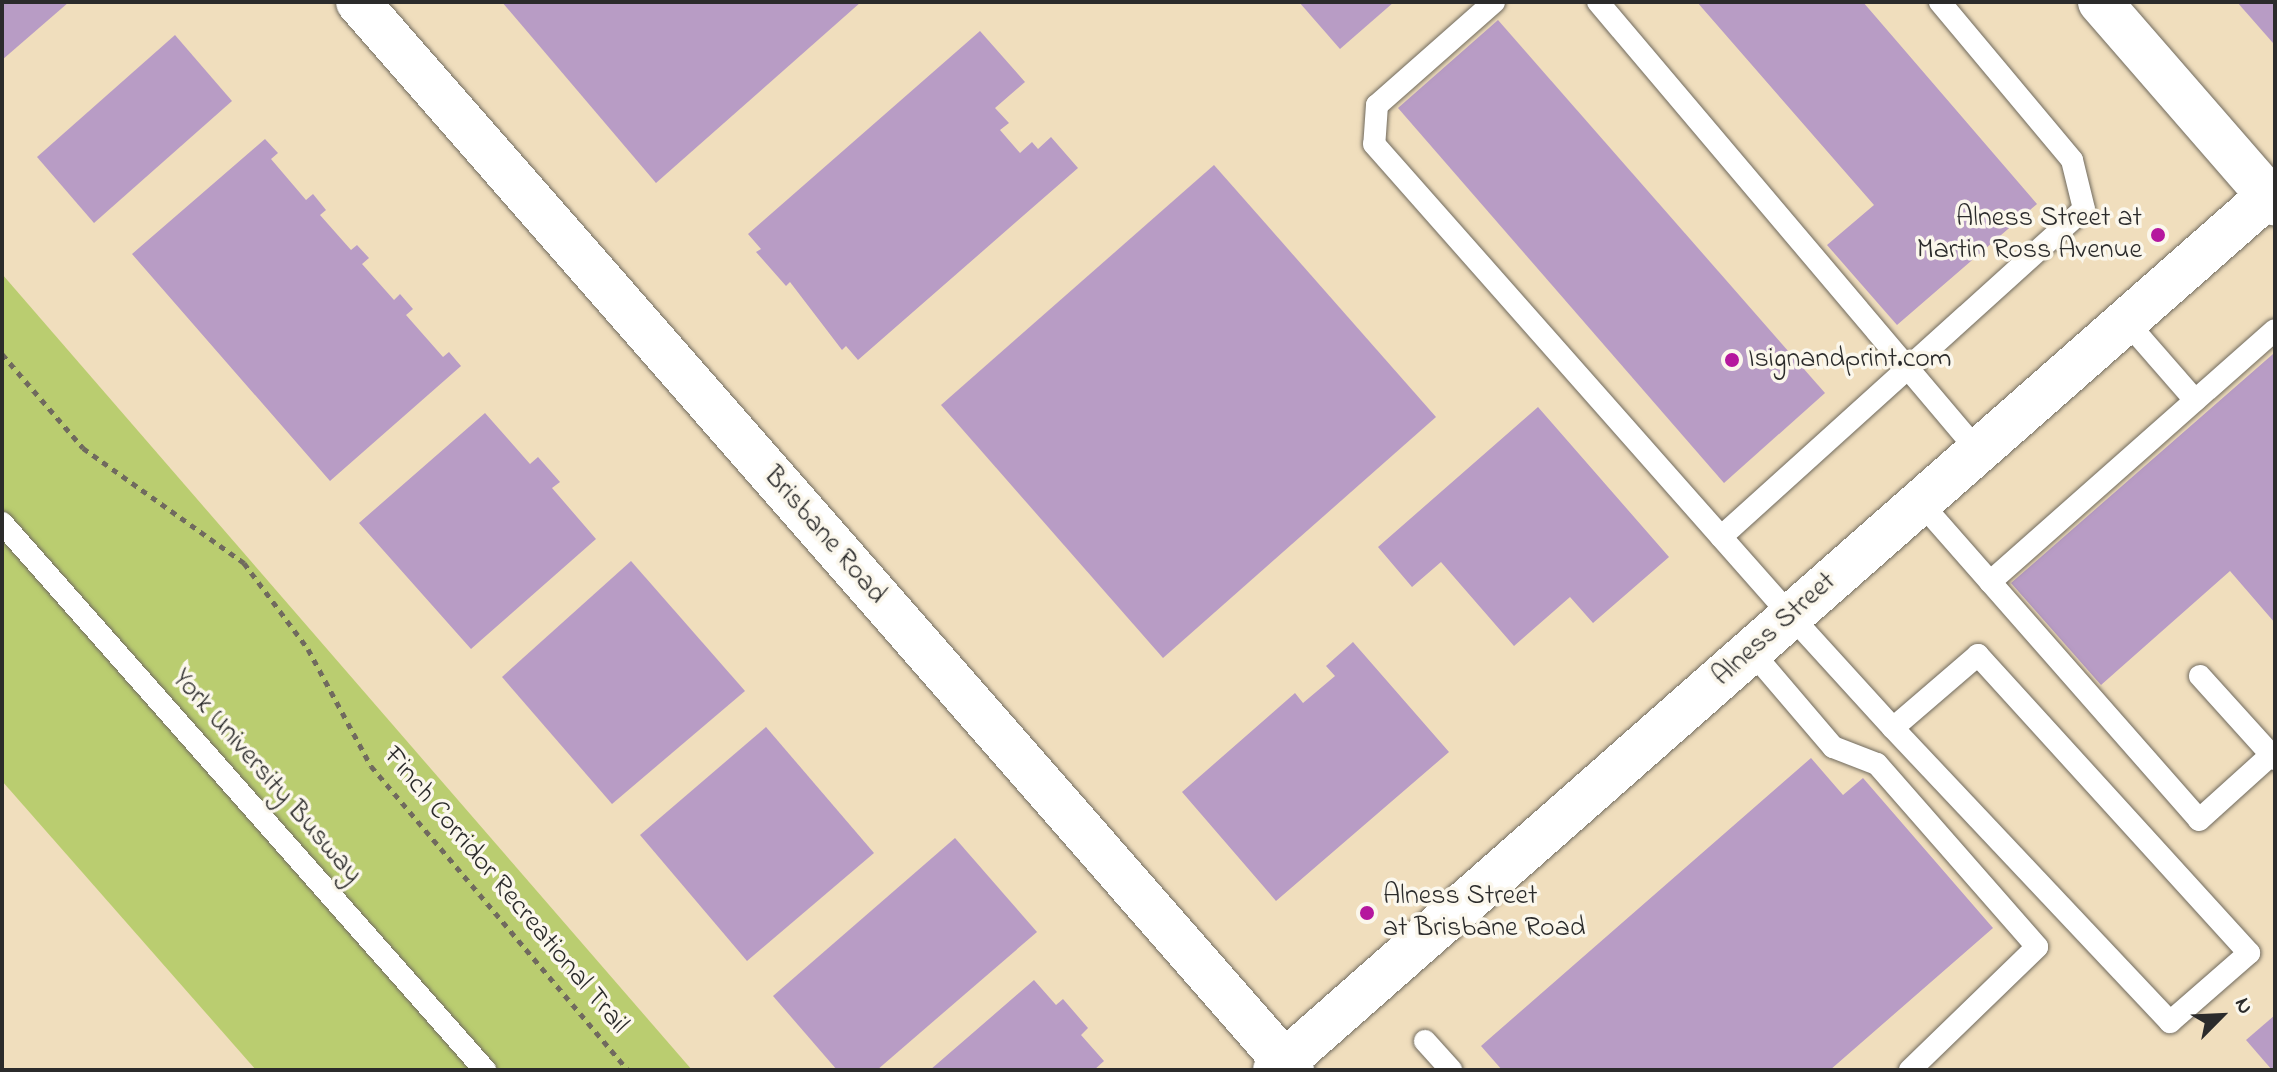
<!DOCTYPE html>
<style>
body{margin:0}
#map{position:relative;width:2277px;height:1072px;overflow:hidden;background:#f0debd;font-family:"Indie Flower",sans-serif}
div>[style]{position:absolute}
.green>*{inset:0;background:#bacd70}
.building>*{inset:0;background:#b89cc5}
.path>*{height:5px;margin-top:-2.5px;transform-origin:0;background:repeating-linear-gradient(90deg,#706a5e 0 6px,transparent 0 12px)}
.roads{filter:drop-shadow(0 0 2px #706a5e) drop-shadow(0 0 2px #706a5e)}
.lane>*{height:22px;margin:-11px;padding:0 11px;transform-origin:11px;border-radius:11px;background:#fff}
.street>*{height:44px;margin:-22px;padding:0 22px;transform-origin:22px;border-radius:22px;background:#fff}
.dots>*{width:22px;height:22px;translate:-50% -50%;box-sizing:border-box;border:4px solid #fbf7ec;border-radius:50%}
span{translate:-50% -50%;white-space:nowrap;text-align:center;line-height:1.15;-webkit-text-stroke:7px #fbf7ec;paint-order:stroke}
.poi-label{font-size:28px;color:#2b2b2b}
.right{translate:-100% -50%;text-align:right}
.left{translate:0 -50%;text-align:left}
.street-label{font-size:28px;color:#2b2b2b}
.frame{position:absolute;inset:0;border:4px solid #2b2b2b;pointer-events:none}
.north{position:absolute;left:2181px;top:976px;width:80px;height:80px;-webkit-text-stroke:6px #fbf7ec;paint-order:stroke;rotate:66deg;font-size:22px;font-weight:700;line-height:32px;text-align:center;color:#2b2b2b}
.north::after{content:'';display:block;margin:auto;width:28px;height:36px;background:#2b2b2b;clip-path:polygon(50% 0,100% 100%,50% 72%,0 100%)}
</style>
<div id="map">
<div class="green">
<i style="clip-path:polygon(2px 274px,692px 1070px,256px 1070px,2px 781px)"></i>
</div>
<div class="building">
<i style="clip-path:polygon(2px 2px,69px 2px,2px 60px)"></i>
<i style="clip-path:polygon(502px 2px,861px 2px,656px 183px)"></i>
<i style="clip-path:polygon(1299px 2px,1394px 2px,1340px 49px)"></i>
<i style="clip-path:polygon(1697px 2px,1863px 2px,2037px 204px,1897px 325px,1827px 245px,1874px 205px)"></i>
<i style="clip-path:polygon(2237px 2px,2275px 2px,2275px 42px,2273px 43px)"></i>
<i style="clip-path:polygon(1498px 20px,1825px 393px,1724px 483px,1398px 108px)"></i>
<i style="clip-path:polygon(980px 31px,1025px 82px,995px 108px,1009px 123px,1000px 130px,1020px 153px,1032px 142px,1038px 149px,1051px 137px,1078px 168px,858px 360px,846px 346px,842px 350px,790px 282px,786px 286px,756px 252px,761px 249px,748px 234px)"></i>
<i style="clip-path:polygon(175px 35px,232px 101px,94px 223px,37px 157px)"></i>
<i style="clip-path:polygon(265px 139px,278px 153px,271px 159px,306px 200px,313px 194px,326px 210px,320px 215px,351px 250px,357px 245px,369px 258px,362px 264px,394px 300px,400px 294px,413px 309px,406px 315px,443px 357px,449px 352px,461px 366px,330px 481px,132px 254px)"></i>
<i style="clip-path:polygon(1214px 165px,1436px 417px,1163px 658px,941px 405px)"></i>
<i style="clip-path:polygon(2273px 354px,2275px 623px,2230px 571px,2101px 685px,2011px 583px)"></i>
<i style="clip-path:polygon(1538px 407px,1669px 557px,1593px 623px,1570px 597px,1514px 646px,1441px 562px,1412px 587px,1378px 547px)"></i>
<i style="clip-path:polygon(485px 413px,530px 464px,538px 457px,560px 482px,552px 488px,596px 539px,471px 649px,359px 523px)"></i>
<i style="clip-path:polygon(631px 561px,745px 691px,612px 804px,502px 677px)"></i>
<i style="clip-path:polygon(1353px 642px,1449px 752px,1276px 901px,1182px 792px,1295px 693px,1303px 703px,1335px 676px,1326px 666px)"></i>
<i style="clip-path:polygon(766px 727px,874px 853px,747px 961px,640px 835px)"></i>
<i style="clip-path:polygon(1811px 758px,1843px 795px,1863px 778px,1993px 928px,1830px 1070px,1502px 1070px,1481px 1046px)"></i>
<i style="clip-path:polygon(955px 838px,1037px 932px,877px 1070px,837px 1070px,773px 996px)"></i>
<i style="clip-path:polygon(1034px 980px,1056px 1005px,1063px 999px,1088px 1028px,1081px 1035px,1104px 1061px,1094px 1070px,930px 1070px)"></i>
<i style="clip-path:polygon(2275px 1015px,2275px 1070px,2272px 1070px,2246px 1040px)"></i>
</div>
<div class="path">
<i style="left:2px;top:354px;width:124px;rotate:49.2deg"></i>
<i style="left:83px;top:448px;width:198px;rotate:35.5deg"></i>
<i style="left:244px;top:563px;width:107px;rotate:53.3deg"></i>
<i style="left:308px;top:649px;width:133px;rotate:61.7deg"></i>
<i style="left:371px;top:766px;width:398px;rotate:49.8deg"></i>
</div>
<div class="roads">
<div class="lane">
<i style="left:1494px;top:2px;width:156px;rotate:138.6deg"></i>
<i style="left:1377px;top:105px;width:39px;rotate:94deg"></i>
<i style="left:1374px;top:144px;width:630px;rotate:48.54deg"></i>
<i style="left:1791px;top:616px;width:151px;rotate:47.7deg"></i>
<i style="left:1893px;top:728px;width:404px;rotate:46.7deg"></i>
<i style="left:2170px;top:1022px;width:105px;rotate:-41.1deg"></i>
<i style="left:2249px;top:953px;width:403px;rotate:-132.3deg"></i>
<i style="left:1978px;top:655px;width:112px;rotate:139.3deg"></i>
<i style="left:1598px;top:2px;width:588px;rotate:49.76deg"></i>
<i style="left:2126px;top:321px;width:105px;rotate:48.9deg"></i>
<i style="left:1920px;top:502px;width:423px;rotate:48.7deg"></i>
<i style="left:2199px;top:820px;width:97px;rotate:-42.1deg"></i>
<i style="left:2px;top:523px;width:730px;rotate:48.56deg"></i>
<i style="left:1721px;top:537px;width:489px;rotate:-42.1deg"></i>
<i style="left:2084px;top:209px;width:50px;rotate:-103.8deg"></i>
<i style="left:2072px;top:160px;width:206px;rotate:-129.9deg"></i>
<i style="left:1990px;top:582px;width:380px;rotate:-41.5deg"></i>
<i style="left:1752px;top:652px;width:125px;rotate:49.5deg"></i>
<i style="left:1833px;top:747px;width:47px;rotate:21.1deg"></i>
<i style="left:1877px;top:764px;width:243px;rotate:48.8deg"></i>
<i style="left:2037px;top:947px;width:177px;rotate:135.9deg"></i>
<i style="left:2200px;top:676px;width:112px;rotate:47.9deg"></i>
<i style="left:1425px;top:1041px;width:39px;rotate:48deg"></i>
</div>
<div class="street">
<i style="left:358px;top:2px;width:1419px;rotate:48.83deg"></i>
<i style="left:2100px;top:2px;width:267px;rotate:49deg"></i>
<i style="left:1275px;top:1070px;width:1332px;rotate:-41.35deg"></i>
</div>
</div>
<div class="dots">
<i style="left:2158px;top:235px;background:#b5179e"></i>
<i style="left:1732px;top:360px;background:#b5179e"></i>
<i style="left:1367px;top:913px;background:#b5179e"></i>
</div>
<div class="poi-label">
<span class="right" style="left:2142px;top:235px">Alness Street at<br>Martin Ross Avenue</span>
<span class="left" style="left:1748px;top:360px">Isignandprint.com</span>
<span class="left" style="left:1383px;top:913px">Alness Street<br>at Brisbane Road</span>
</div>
<div class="street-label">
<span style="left:824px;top:536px;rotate:49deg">Brisbane Road</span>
<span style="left:1775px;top:630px;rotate:-42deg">Alness Street</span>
<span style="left:266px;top:777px;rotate:49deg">York University Busway</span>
<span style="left:505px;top:891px;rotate:50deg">Finch Corridor Recreational Trail</span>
</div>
<div class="frame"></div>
<div class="north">N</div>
</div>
